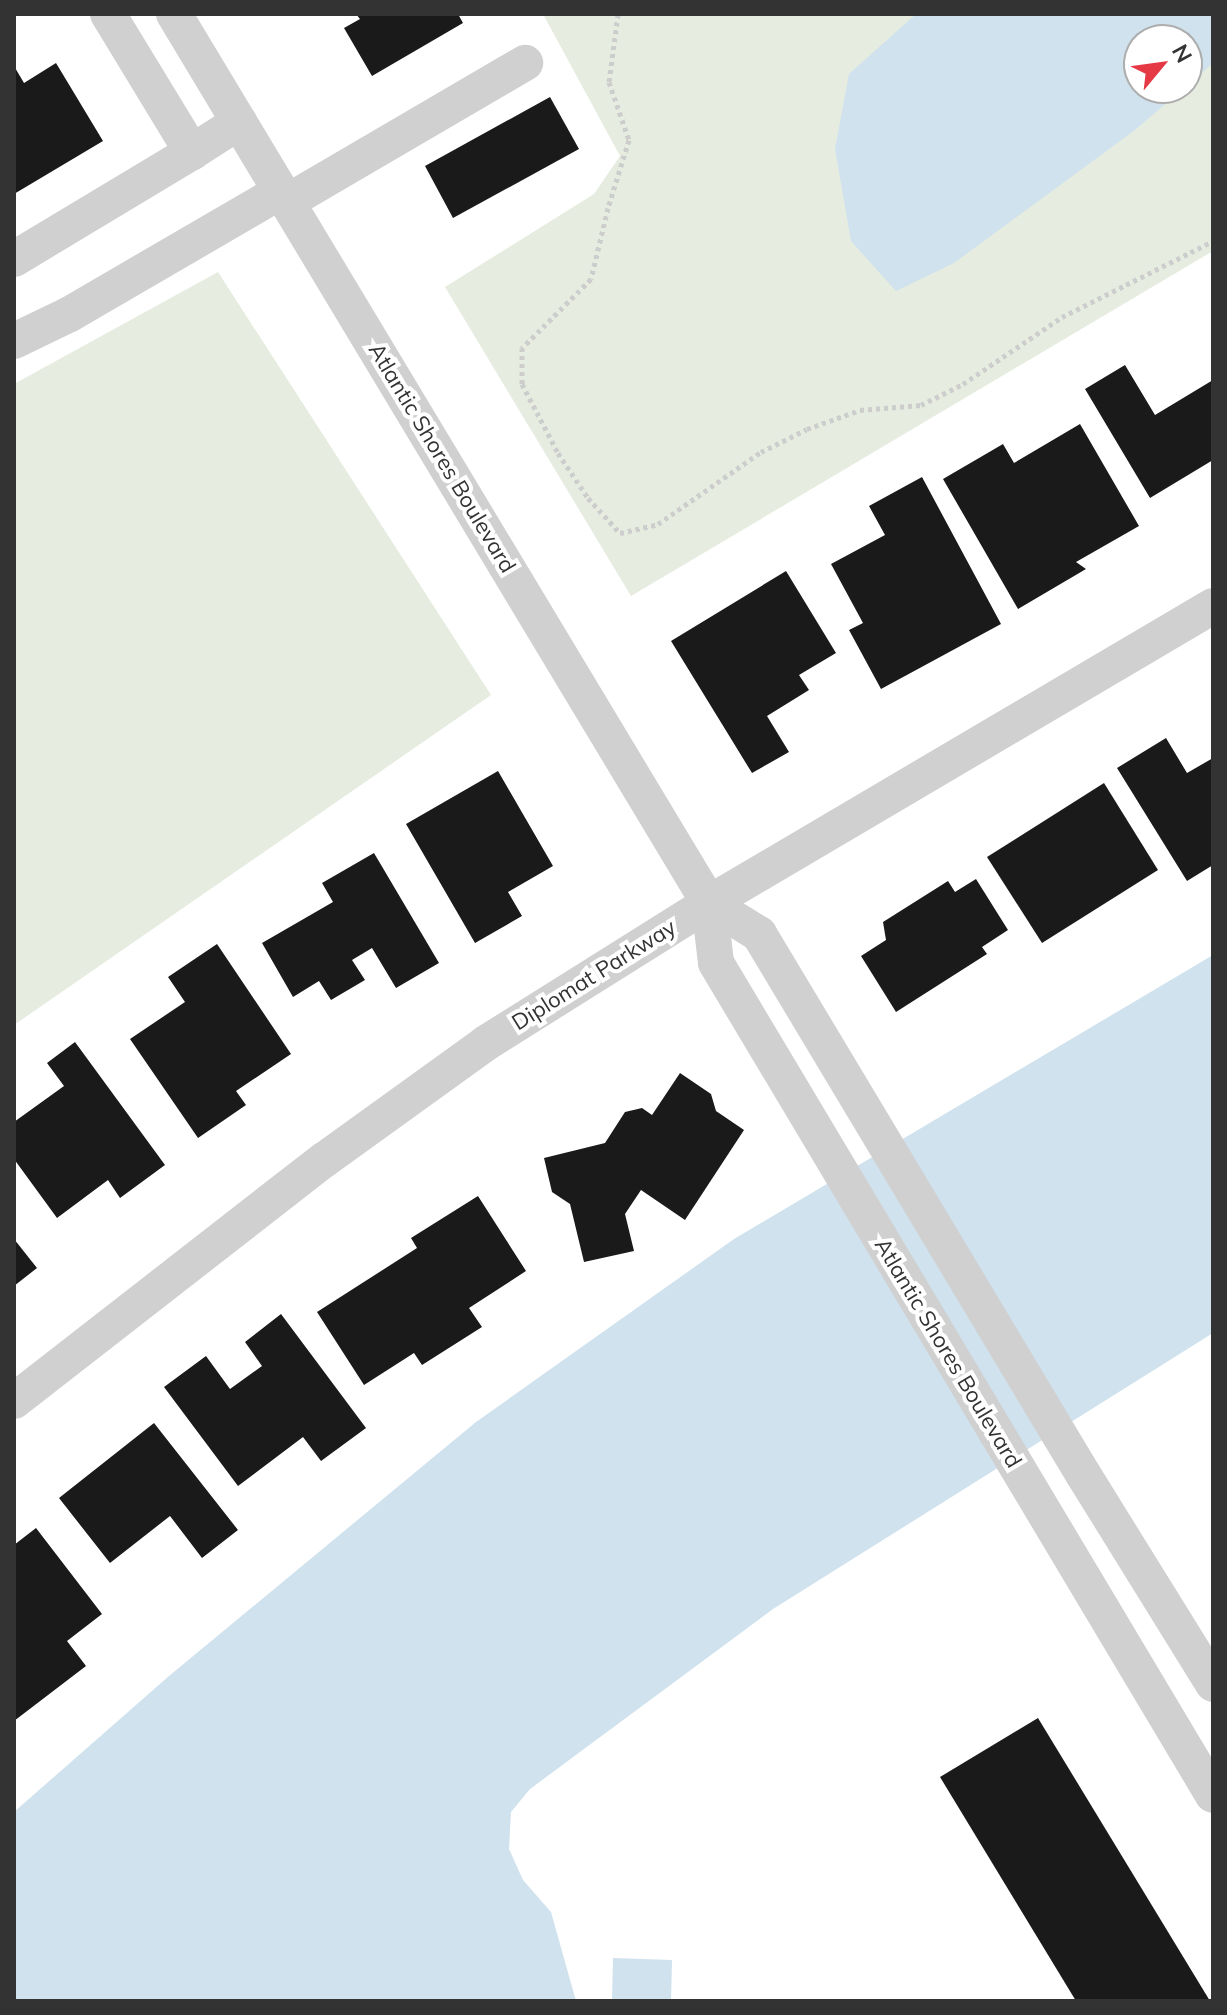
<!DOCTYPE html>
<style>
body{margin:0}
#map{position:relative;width:1227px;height:2015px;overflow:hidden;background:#fff;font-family:Mulish,sans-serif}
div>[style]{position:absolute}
.green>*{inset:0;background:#e6ecdf}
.water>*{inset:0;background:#cfe2ee}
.building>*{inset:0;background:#1a1a1a}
.path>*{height:5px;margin-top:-2.5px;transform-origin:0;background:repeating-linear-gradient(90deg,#cdcdcd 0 4px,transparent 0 8px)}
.minor>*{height:36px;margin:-18px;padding:0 18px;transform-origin:18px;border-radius:18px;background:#d0d0d0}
span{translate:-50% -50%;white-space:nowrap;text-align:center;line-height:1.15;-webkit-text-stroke:8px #fff;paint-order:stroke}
.street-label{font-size:22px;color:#333}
.frame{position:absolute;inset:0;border:16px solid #333;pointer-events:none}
.north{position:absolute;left:1123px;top:24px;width:80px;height:80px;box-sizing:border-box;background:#fff;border:2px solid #adadad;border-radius:50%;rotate:61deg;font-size:22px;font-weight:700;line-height:32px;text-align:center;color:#333}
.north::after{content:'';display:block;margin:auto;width:28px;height:36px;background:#e63946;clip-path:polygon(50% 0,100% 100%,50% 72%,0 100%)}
</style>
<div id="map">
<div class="green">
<i style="clip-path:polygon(evenodd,543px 14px,1213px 14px,1213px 251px,631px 596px,445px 287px,594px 194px,620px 156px,543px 14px,1139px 40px,1187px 40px,1187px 88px,1139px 88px,1139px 40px)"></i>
<i style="clip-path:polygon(218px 272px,491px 695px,14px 1025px,14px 384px)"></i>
</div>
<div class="water">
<i style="clip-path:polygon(916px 14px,1213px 14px,1213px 63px,1187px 86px,1187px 40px,1139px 40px,1139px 88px,1184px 88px,1135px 130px,954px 263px,896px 291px,851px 241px,835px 149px,849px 74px)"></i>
<i style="clip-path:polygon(1213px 955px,1213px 1333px,773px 1609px,530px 1789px,511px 1812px,509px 1849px,523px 1880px,551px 1912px,576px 2001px,14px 2001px,14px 1812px,169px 1676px,476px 1422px,734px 1239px)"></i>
<i style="clip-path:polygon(613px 1958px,672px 1960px,671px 2001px,612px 2001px)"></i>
</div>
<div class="building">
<i style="clip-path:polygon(356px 14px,458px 14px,463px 23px,372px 76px,344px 28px,360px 19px)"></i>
<i style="clip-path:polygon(56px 63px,103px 141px,14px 194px,14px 66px,24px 83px)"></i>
<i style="clip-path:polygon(550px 97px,579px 149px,453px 218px,425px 166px)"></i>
<i style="clip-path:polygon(1125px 365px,1155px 415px,1213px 380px,1213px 460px,1150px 498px,1085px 389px)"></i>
<i style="clip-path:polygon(1080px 424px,1139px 526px,1076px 562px,1086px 569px,1018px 609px,943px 479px,1003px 444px,1014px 463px)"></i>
<i style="clip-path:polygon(922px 477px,1001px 624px,881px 689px,849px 630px,863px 623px,831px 564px,885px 535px,869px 506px)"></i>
<i style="clip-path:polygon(786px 571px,836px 653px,799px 675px,809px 690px,767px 716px,789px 752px,752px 773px,671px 641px)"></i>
<i style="clip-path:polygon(1166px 738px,1187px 773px,1213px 758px,1213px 865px,1187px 881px,1117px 768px)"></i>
<i style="clip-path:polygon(498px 771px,553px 866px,508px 892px,522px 916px,475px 943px,406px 824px)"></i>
<i style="clip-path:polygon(1104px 783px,1158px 870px,1042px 943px,987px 857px)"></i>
<i style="clip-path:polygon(374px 853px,439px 963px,396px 988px,372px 948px,352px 960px,365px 980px,331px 1000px,319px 981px,293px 997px,262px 943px,333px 902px,322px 883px)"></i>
<i style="clip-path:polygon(976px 879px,1008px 930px,982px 947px,987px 954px,896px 1012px,861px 956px,886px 940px,883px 922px,948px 881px,955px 892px)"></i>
<i style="clip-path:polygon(217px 944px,291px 1054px,236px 1091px,246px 1105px,198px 1138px,130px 1039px,185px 1002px,168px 977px)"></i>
<i style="clip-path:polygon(75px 1042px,165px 1165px,120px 1198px,108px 1180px,57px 1218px,14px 1159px,14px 1122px,64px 1086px,47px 1063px)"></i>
<i style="clip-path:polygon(680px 1073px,711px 1094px,716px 1111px,744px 1130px,685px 1220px,641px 1190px,625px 1214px,634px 1251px,584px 1262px,570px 1204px,552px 1192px,544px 1158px,605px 1143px,625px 1112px,642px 1108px,652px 1115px)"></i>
<i style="clip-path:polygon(478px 1196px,526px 1271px,469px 1308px,482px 1327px,422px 1365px,414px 1353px,364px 1385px,317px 1312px,417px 1248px,411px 1238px)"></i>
<i style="clip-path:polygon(14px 1239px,37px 1268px,14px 1286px)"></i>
<i style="clip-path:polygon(281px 1314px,366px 1428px,321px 1461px,303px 1437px,238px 1486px,164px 1387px,206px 1356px,230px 1389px,262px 1366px,245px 1342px)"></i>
<i style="clip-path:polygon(154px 1423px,238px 1530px,202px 1558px,170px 1516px,110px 1563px,59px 1498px)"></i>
<i style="clip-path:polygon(36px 1528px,102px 1614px,67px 1641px,86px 1666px,14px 1721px,14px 1545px)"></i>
<i style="clip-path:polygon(1038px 1718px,1210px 2001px,1076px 2001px,940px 1777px)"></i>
</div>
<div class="path">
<i style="left:618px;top:14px;width:69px;rotate:97.5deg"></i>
<i style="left:609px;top:82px;width:61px;rotate:71deg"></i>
<i style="left:629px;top:140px;width:71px;rotate:107.2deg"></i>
<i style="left:608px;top:208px;width:73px;rotate:103.5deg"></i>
<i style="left:591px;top:279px;width:98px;rotate:135deg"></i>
<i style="left:522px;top:348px;width:36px;rotate:90deg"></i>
<i style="left:522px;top:384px;width:78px;rotate:62.4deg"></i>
<i style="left:558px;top:453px;width:54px;rotate:56.3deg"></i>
<i style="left:588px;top:498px;width:47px;rotate:47.6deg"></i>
<i style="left:620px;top:533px;width:39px;rotate:-13deg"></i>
<i style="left:658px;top:524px;width:126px;rotate:-35deg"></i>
<i style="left:761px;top:452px;width:51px;rotate:-26.6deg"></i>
<i style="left:807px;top:429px;width:56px;rotate:-19.7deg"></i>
<i style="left:860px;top:410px;width:61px;rotate:-4.7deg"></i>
<i style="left:921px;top:405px;width:47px;rotate:-26.6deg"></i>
<i style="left:963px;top:384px;width:120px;rotate:-34.1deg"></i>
<i style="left:1062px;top:317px;width:169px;rotate:-26.7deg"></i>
</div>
<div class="minor">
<i style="left:108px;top:14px;width:162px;rotate:58.7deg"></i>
<i style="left:192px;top:152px;width:56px;rotate:-32.6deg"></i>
<i style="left:174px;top:14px;width:1038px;rotate:58.96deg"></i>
<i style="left:709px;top:903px;width:60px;rotate:83.3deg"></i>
<i style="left:716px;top:963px;width:969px;rotate:59.15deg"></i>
<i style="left:287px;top:202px;width:276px;rotate:-30.3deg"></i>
<i style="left:14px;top:259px;width:208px;rotate:-31deg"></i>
<i style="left:14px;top:341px;width:62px;rotate:-25.7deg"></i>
<i style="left:70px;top:314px;width:244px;rotate:-30.2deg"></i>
<i style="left:709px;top:903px;width:59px;rotate:31.8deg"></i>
<i style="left:759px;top:934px;width:630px;rotate:59.04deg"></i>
<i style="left:1083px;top:1474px;width:247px;rotate:58.2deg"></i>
<i style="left:14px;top:1401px;width:393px;rotate:-37.9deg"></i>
<i style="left:324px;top:1160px;width:200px;rotate:-35.8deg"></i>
<i style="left:486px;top:1043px;width:263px;rotate:-32.1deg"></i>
<i style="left:709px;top:903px;width:585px;rotate:-30.51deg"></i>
</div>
<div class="street-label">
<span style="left:442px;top:458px;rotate:59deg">Atlantic Shores Boulevard</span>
<span style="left:594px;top:975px;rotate:-32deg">Diplomat Parkway</span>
<span style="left:948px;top:1353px;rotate:59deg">Atlantic Shores Boulevard</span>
</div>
<div class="frame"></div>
<div class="north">N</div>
</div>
